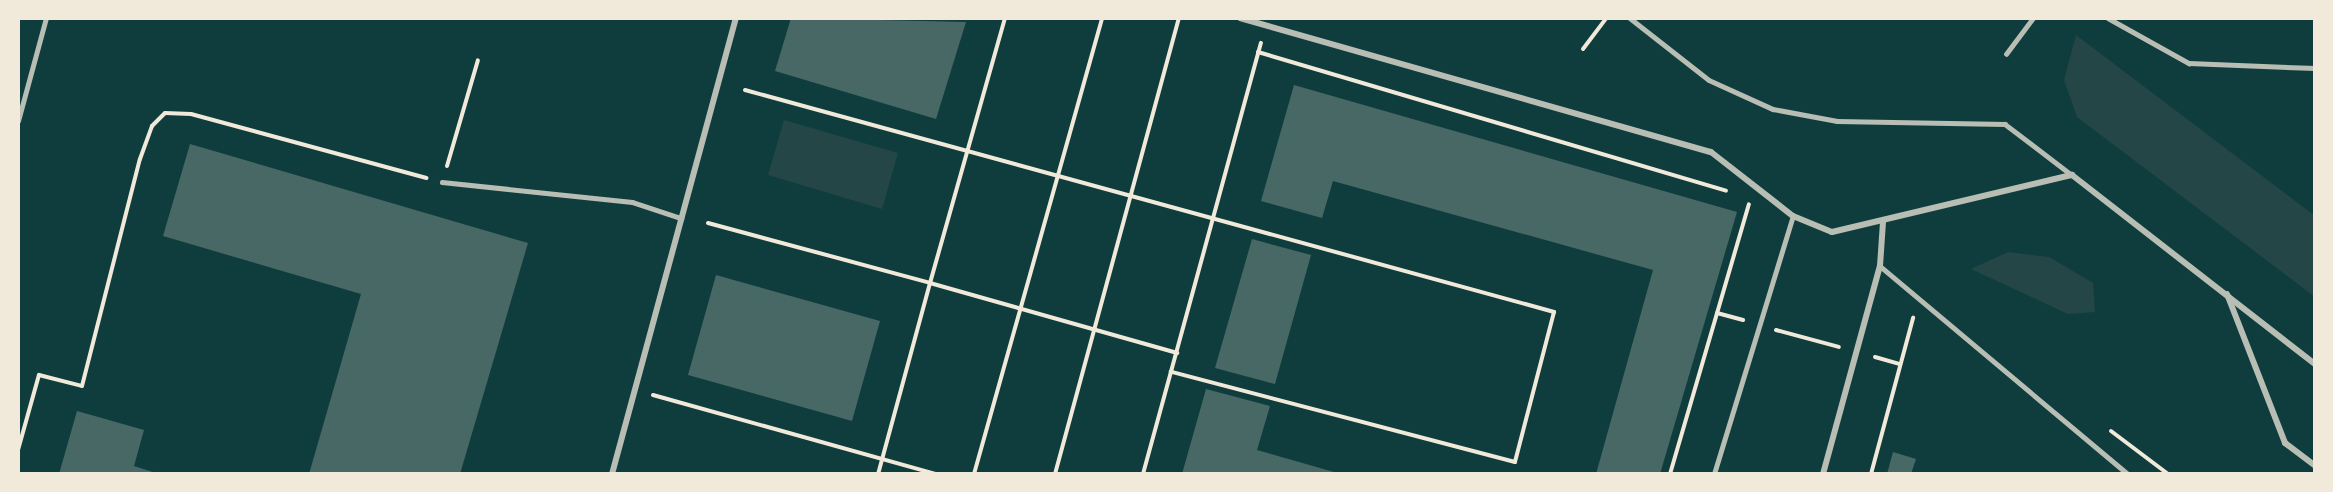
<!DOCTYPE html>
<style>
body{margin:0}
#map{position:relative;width:2333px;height:492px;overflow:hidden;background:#0f3d3e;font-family:"Fira Sans Condensed",sans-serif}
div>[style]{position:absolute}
.green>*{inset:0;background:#244646}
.building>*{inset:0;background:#486865}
.path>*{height:4px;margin:-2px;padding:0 2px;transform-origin:2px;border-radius:2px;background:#f1e9da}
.service>*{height:4.5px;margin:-2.25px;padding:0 2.25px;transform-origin:2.25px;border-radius:2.25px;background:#b8beb3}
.minor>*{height:6px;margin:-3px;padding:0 3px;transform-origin:3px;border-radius:3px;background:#b8beb3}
span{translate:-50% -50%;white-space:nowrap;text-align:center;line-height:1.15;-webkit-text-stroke:4.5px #f1e9da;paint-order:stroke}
.frame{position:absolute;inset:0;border:20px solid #f1e9da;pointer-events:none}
</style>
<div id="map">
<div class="green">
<i style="clip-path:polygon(2076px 35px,2315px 216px,2315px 297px,2077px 117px,2064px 80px)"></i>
<i style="clip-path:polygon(784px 120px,898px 153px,882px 209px,768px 175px)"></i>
<i style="clip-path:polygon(2008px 252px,2049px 257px,2093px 283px,2095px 312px,2068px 314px,1971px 269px)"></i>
</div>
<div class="building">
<i style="clip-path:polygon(791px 18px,966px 22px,936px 119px,775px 71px)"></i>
<i style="clip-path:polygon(1294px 85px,1737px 212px,1660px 474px,1596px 474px,1653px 270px,1333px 181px,1322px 218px,1261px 201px)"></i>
<i style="clip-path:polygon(190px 144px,528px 243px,460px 474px,309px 474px,361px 294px,163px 236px)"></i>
<i style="clip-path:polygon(1252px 239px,1311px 255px,1275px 384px,1215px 368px)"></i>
<i style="clip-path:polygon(716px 275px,880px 321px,852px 421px,688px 375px)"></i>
<i style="clip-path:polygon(1206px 389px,1270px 406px,1257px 450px,1341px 474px,1182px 474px)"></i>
<i style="clip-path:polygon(77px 411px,144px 430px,134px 466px,159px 474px,59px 474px)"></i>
<i style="clip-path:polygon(1893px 452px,1916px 459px,1911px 474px,1887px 474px)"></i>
</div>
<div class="path">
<i style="left:1005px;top:18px;width:275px;rotate:105.8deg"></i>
<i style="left:930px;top:283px;width:257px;rotate:15.8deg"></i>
<i style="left:1583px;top:49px;width:39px;rotate:-53deg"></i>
<i style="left:1258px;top:52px;width:488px;rotate:16.5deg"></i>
<i style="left:745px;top:90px;width:839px;rotate:15.34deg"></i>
<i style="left:1554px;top:312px;width:155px;rotate:104.6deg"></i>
<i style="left:1515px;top:462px;width:356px;rotate:-165.3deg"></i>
<i style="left:447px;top:166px;width:110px;rotate:-73.7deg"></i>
<i style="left:708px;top:223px;width:230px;rotate:15.1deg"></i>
<i style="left:930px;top:283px;width:198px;rotate:105.2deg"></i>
<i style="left:1717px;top:313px;width:27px;rotate:15deg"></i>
<i style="left:1776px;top:330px;width:65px;rotate:15.1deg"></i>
<i style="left:1875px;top:357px;width:26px;rotate:16deg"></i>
<i style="left:653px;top:395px;width:294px;rotate:15.6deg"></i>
<i style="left:2111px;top:431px;width:71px;rotate:37deg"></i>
<i style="left:18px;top:450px;width:78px;rotate:-74.4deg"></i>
<i style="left:39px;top:375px;width:44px;rotate:14.3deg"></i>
<i style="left:82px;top:386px;width:234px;rotate:-75.7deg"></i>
<i style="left:140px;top:159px;width:35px;rotate:-70deg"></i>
<i style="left:152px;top:126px;width:18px;rotate:-45deg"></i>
<i style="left:165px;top:113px;width:26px;rotate:2deg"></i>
<i style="left:191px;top:114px;width:244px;rotate:15.2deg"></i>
<i style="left:974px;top:474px;width:474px;rotate:-74.3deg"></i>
<i style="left:1055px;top:474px;width:473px;rotate:-74.8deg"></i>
<i style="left:1143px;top:474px;width:447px;rotate:-74.7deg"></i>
<i style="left:1670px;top:474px;width:281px;rotate:-73.7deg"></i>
<i style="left:1871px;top:474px;width:162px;rotate:-74.9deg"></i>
</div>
<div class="service">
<i style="left:1630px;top:18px;width:100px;rotate:38.1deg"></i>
<i style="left:1709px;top:80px;width:70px;rotate:24.4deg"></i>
<i style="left:1773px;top:109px;width:65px;rotate:10.6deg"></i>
<i style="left:1837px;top:121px;width:168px;rotate:1deg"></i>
<i style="left:2005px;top:124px;width:84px;rotate:37.3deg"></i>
<i style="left:2108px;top:18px;width:93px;rotate:29.1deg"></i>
<i style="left:2189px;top:63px;width:126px;rotate:2.3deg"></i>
<i style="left:2006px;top:54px;width:45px;rotate:-53.1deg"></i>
<i style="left:18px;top:121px;width:107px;rotate:-74.8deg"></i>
<i style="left:442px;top:182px;width:191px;rotate:6deg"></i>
<i style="left:632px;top:202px;width:52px;rotate:18.1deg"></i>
<i style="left:1880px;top:266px;width:324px;rotate:40deg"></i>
<i style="left:1714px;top:474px;width:270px;rotate:-73deg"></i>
</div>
<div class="minor">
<i style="left:1240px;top:18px;width:490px;rotate:15.9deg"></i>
<i style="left:1711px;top:152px;width:104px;rotate:38deg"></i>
<i style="left:1793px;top:216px;width:42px;rotate:22.3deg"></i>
<i style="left:1832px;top:232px;width:247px;rotate:-13.4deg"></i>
<i style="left:2072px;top:175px;width:308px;rotate:37.9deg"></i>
<i style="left:2227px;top:294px;width:160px;rotate:68.7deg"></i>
<i style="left:2285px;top:443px;width:38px;rotate:37deg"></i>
<i style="left:612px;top:474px;width:473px;rotate:-74.8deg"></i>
<i style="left:1823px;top:474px;width:216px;rotate:-74.7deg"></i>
<i style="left:1880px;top:266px;width:44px;rotate:-86.1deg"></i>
</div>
<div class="frame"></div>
</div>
